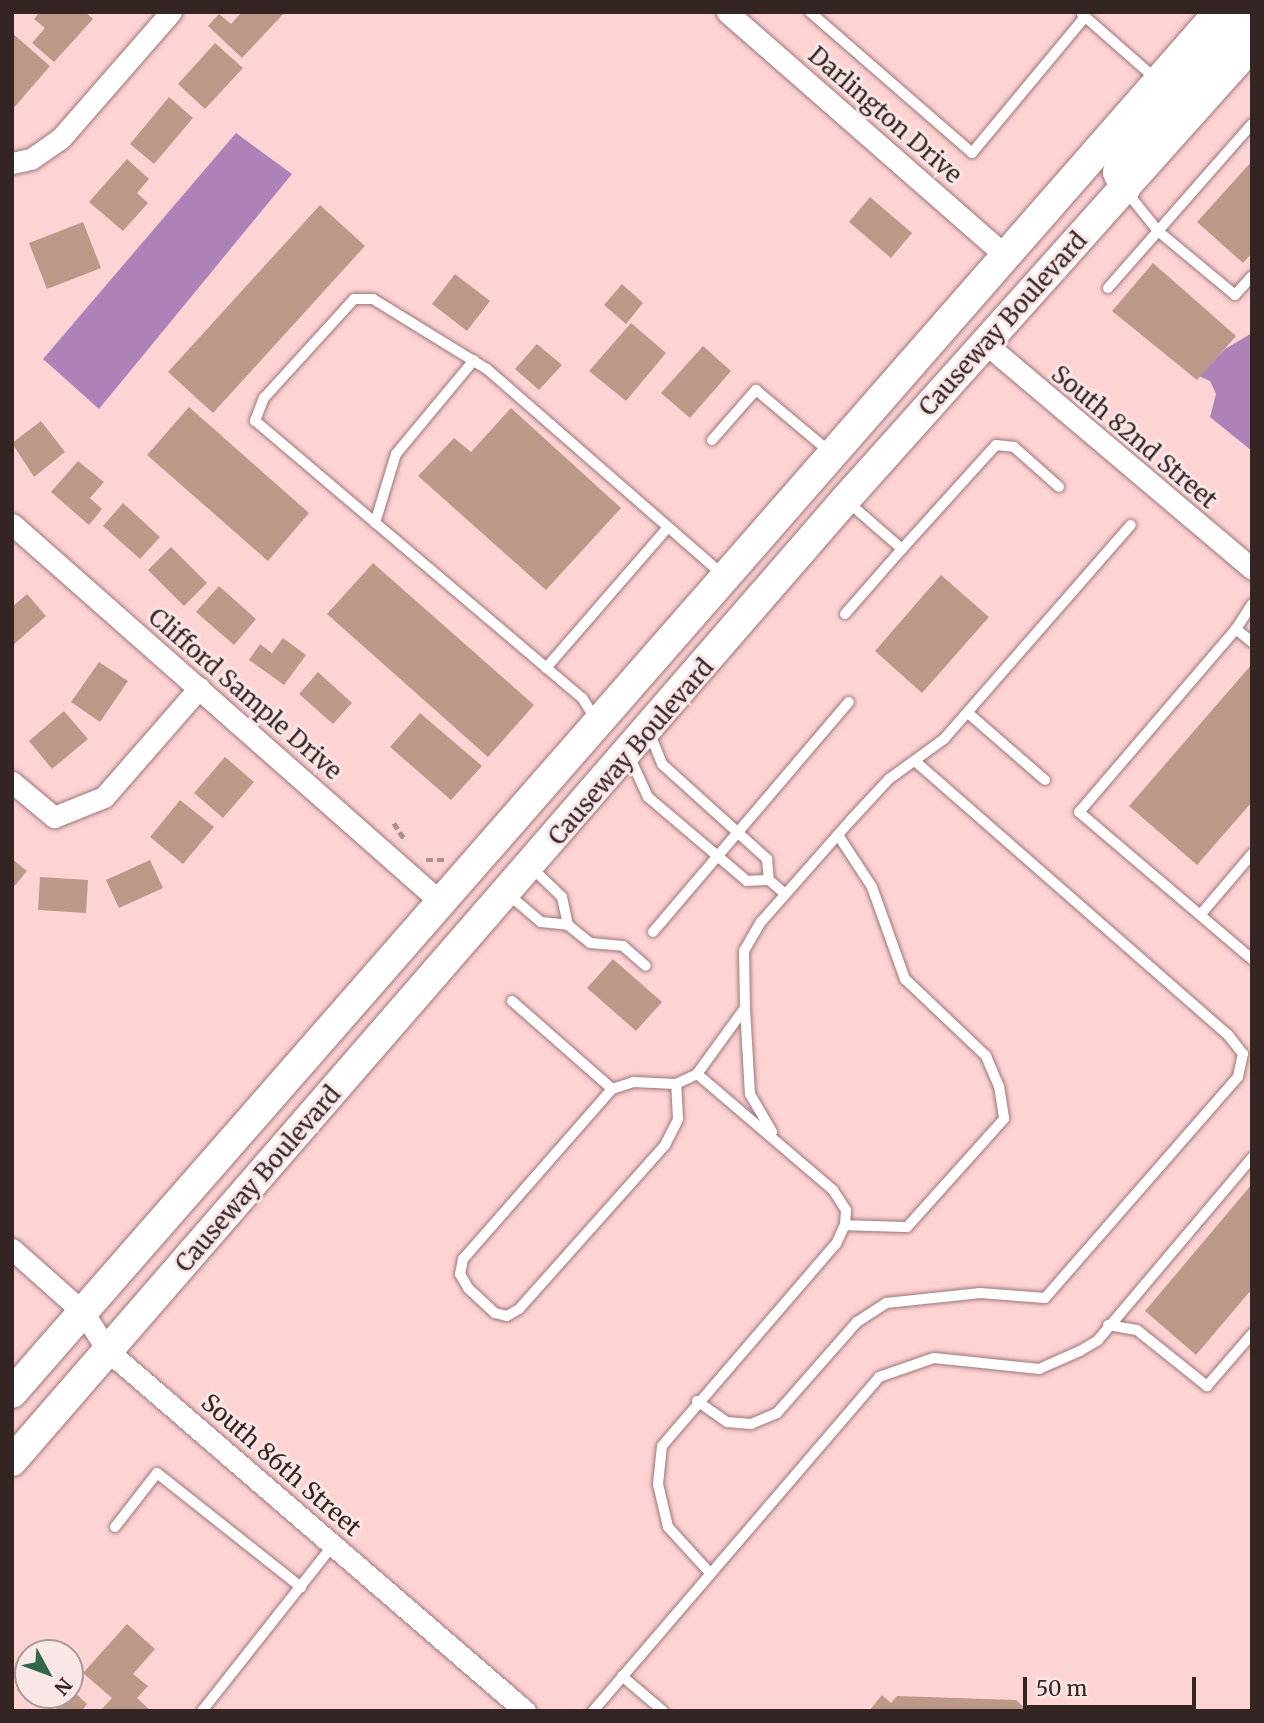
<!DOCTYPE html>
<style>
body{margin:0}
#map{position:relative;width:1264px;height:1723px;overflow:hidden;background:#fed3d4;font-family:Merriweather,serif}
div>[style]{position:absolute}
.water>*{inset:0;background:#ad82b9}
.building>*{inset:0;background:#bc9888}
.path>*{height:4.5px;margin-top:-2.25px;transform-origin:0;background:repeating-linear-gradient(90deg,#af8f8f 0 7px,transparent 0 10.5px)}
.roads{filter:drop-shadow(0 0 2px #9e7778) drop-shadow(0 0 2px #9e7778)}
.service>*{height:10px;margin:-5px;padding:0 5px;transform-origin:5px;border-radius:5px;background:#fff}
.minor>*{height:21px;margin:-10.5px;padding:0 10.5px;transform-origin:10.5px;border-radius:10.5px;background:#fff}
.secondary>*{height:30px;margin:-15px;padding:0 15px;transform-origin:15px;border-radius:15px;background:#fff}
span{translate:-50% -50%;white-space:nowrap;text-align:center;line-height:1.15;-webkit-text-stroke:6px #f9e7e8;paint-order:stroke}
.street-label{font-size:24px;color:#342424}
.frame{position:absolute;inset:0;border:14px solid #342424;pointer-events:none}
.north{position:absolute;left:14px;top:1639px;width:70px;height:70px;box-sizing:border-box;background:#f9e7e8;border:2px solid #aa999a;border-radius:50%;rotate:131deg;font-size:19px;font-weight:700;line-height:28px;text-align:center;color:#342424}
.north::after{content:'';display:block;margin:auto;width:24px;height:32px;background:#30664c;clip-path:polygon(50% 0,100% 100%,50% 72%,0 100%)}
.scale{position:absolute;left:1023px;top:1677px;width:173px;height:32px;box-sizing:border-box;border:4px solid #342424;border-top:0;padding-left:9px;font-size:21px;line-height:24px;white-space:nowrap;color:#342424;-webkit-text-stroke:5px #f9e7e8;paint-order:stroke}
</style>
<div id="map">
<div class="water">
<i style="clip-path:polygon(236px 133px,292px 174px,99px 409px,43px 359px)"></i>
<i style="clip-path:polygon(1252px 333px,1252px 451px,1210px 417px,1216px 394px,1210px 381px,1199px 376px,1225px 349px)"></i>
</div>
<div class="building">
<i style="clip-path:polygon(40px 12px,85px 12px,93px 19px,54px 62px,32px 43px,45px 28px,34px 19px)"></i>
<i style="clip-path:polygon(242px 12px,285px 12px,242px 58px,208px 26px,219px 14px,231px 24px)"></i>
<i style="clip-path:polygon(12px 33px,50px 66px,12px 110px)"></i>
<i style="clip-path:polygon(215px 43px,243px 68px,205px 109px,178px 84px)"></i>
<i style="clip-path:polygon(169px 97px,193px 118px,154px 164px,130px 144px)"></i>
<i style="clip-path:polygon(127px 159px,149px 179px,137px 193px,148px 203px,123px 231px,89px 202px)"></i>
<i style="clip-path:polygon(1252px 161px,1252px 253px,1243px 263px,1197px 222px)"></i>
<i style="clip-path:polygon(870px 197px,912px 233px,891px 258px,849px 222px)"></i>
<i style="clip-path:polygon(320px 205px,365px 246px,213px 413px,168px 372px)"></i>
<i style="clip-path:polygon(83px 222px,101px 268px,47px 289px,29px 243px)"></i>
<i style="clip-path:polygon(1153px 263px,1236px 336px,1197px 380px,1112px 311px)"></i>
<i style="clip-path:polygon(455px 274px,490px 301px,467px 331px,432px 304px)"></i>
<i style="clip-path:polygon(622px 284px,643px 303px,626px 324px,604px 305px)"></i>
<i style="clip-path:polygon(631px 323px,666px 353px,626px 401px,589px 371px)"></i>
<i style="clip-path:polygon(537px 344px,562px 365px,539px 390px,515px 369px)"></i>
<i style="clip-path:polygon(703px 346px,731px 371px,690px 418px,661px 393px)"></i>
<i style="clip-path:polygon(189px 407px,309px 513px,268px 561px,147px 455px)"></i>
<i style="clip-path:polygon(511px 408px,621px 508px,546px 590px,418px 476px,454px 438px,471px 452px)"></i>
<i style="clip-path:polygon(41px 421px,65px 452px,34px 477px,12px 443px)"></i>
<i style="clip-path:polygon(78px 461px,104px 482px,90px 498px,102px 509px,89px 525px,51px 492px)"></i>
<i style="clip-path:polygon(123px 503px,160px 537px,140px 559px,103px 526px)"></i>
<i style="clip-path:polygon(171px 547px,207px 583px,184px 606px,148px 570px)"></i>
<i style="clip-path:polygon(373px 563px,534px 705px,488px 757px,327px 614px)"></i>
<i style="clip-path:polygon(941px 575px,989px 617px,922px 693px,875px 651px)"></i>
<i style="clip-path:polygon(219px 586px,256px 619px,234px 645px,196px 612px)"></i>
<i style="clip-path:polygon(27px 594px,46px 616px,12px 646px,12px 607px)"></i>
<i style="clip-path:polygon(283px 638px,306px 655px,284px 685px,249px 660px,260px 644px,272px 653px)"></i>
<i style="clip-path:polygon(99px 662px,128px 681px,100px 722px,71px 702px)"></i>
<i style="clip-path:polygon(1252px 664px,1252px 802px,1197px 865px,1129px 806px)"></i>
<i style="clip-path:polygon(318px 672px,352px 703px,333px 724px,299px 694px)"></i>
<i style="clip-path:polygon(64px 711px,88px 739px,52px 769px,29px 741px)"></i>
<i style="clip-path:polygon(420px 713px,482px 766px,451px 800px,390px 747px)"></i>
<i style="clip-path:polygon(225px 757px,254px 782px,223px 818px,194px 793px)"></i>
<i style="clip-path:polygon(180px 800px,214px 827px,183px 864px,150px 837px)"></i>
<i style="clip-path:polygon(12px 859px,27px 871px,12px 889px)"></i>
<i style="clip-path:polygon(150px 860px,163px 888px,119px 908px,106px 880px)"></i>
<i style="clip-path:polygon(40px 877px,88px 880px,86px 913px,38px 910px)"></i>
<i style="clip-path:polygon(613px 959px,662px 1002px,636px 1031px,587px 988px)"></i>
<i style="clip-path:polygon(1252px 1184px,1252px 1289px,1196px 1355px,1145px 1311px)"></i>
<i style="clip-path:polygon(127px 1624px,155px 1649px,133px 1674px,148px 1686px,137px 1698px,151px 1711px,100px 1711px,112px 1698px,83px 1673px)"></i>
<i style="clip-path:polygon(72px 1690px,87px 1704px,82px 1711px,54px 1711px)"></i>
<i style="clip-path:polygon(882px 1695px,891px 1703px,897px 1696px,1016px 1700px,1028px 1711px,869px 1711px)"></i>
</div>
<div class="path">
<i style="left:394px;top:823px;width:20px;rotate:57deg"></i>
<i style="left:426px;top:860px;width:19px"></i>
</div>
<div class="roads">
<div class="service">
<i style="left:810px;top:12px;width:215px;rotate:41deg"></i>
<i style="left:972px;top:153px;width:177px;rotate:-50.3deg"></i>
<i style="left:1082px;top:14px;width:100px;rotate:41.3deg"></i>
<i style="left:1126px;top:191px;width:51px;rotate:51.3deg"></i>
<i style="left:1158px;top:231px;width:142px;rotate:-48.7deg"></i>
<i style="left:1108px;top:288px;width:76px;rotate:-48.7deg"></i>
<i style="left:1158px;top:231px;width:100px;rotate:39.7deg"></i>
<i style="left:1235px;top:295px;width:25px;rotate:-48deg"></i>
<i style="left:712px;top:440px;width:67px;rotate:-48.7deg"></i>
<i style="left:756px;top:390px;width:97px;rotate:40deg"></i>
<i style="left:375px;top:523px;width:72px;rotate:-73.1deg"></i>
<i style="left:396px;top:454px;width:122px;rotate:-50.3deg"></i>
<i style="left:902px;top:549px;width:140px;rotate:-47.9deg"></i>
<i style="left:996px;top:445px;width:18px;rotate:6deg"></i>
<i style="left:1014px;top:447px;width:60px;rotate:41.6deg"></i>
<i style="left:845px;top:614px;width:86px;rotate:-48.8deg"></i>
<i style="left:902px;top:549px;width:72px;rotate:-139deg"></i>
<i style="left:1236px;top:629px;width:30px;rotate:-57deg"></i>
<i style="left:1252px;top:642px;width:21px;rotate:-141deg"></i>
<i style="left:1236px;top:629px;width:241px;rotate:130.6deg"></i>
<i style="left:1079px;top:812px;width:227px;rotate:40.4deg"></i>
<i style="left:546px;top:668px;width:186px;rotate:-49.1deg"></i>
<i style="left:968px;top:713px;width:102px;rotate:41deg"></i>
<i style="left:596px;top:720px;width:26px;rotate:-122deg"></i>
<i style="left:582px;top:698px;width:429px;rotate:-139.7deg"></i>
<i style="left:255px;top:421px;width:25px;rotate:-69deg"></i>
<i style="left:264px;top:398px;width:134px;rotate:-47.7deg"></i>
<i style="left:354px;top:299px;width:19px"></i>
<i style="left:373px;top:299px;width:134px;rotate:31.6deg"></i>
<i style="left:487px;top:369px;width:315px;rotate:41.1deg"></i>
<i style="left:650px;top:734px;width:32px;rotate:68deg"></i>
<i style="left:662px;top:764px;width:142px;rotate:42.1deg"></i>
<i style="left:767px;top:859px;width:21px;rotate:85deg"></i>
<i style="left:769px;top:880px;width:21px;rotate:41deg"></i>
<i style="left:629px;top:756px;width:45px;rotate:65.1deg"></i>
<i style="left:648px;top:797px;width:130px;rotate:40.3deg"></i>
<i style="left:747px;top:881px;width:22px;rotate:-3deg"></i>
<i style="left:838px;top:835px;width:62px;rotate:56.8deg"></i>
<i style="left:872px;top:887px;width:98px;rotate:70.3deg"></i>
<i style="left:905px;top:979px;width:112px;rotate:43.5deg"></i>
<i style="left:986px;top:1056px;width:33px;rotate:67deg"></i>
<i style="left:999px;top:1086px;width:33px;rotate:81deg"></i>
<i style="left:1004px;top:1119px;width:145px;rotate:131.9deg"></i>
<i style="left:907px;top:1227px;width:62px;rotate:-178.2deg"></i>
<i style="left:531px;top:867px;width:43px;rotate:44.1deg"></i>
<i style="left:562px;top:897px;width:29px;rotate:78deg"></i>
<i style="left:508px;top:894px;width:43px;rotate:40.3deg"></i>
<i style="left:541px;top:922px;width:27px;rotate:6deg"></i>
<i style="left:568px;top:925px;width:28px;rotate:39deg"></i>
<i style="left:590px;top:943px;width:33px;rotate:5deg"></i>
<i style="left:623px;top:946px;width:30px;rotate:41deg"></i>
<i style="left:1201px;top:914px;width:79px;rotate:-49.6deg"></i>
<i style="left:653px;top:932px;width:302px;rotate:-49.6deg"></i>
<i style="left:512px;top:1001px;width:133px;rotate:41.3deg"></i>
<i style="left:612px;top:1089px;width:22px;rotate:-18deg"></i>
<i style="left:633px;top:1082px;width:43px;rotate:2.7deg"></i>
<i style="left:676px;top:1084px;width:23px;rotate:-25deg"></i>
<i style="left:745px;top:1008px;width:86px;rotate:86.7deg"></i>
<i style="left:750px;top:1094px;width:44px;rotate:59.9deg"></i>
<i style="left:612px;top:1089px;width:226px;rotate:131.2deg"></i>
<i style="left:463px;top:1259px;width:15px;rotate:101deg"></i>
<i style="left:460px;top:1274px;width:16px;rotate:60deg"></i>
<i style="left:468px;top:1288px;width:37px;rotate:43deg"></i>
<i style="left:495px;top:1313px;width:12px;rotate:14deg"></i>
<i style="left:507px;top:1316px;width:14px;rotate:-30deg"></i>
<i style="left:519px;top:1309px;width:220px;rotate:-48.3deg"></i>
<i style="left:665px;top:1145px;width:29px;rotate:-63deg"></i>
<i style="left:678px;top:1119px;width:35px;rotate:-93deg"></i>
<i style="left:1108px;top:1325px;width:29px;rotate:10deg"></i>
<i style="left:1137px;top:1330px;width:90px;rotate:38.7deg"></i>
<i style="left:1207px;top:1386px;width:69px;rotate:-49.1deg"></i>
<i style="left:697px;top:1401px;width:37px;rotate:35deg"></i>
<i style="left:727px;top:1422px;width:24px;rotate:5deg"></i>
<i style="left:751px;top:1424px;width:28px;rotate:-23deg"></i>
<i style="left:777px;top:1413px;width:121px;rotate:-48.7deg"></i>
<i style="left:857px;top:1322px;width:35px;rotate:-33deg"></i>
<i style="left:886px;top:1303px;width:95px;rotate:-6.1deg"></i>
<i style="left:980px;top:1293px;width:65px;rotate:4.4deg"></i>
<i style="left:1045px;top:1298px;width:293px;rotate:-48.9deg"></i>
<i style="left:1238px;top:1077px;width:24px;rotate:-78deg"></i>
<i style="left:1243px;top:1054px;width:24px;rotate:-128deg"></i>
<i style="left:1228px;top:1035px;width:416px;rotate:-138.8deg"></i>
<i style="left:115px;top:1527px;width:68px;rotate:-52.1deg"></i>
<i style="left:157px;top:1473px;width:184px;rotate:38.4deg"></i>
<i style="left:710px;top:1573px;width:62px;rotate:-132.4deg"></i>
<i style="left:668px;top:1527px;width:44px;rotate:-103.1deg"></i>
<i style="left:658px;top:1484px;width:38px;rotate:-84deg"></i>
<i style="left:662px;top:1446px;width:267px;rotate:-49.3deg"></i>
<i style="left:836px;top:1244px;width:21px;rotate:-65deg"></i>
<i style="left:845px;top:1225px;width:15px;rotate:-86deg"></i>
<i style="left:846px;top:1210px;width:24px;rotate:-123deg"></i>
<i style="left:833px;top:1190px;width:179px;rotate:-139.5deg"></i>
<i style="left:697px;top:1074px;width:82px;rotate:-54deg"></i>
<i style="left:745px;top:1008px;width:57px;rotate:-91deg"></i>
<i style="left:744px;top:951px;width:34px;rotate:-60deg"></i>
<i style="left:761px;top:922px;width:136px;rotate:-48.6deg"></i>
<i style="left:851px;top:820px;width:56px;rotate:-47.2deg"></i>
<i style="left:889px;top:779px;width:68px;rotate:-36deg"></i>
<i style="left:944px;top:739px;width:284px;rotate:-48.9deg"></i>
<i style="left:622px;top:1676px;width:54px;rotate:40.5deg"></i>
<i style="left:202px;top:1711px;width:211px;rotate:-51.7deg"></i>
<i style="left:593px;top:1711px;width:440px;rotate:-49.4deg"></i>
<i style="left:879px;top:1377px;width:58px;rotate:-19.1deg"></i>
<i style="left:934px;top:1358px;width:106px;rotate:6deg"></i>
<i style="left:1039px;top:1369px;width:45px;rotate:-23.7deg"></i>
<i style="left:1080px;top:1351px;width:21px;rotate:-31deg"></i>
<i style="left:1098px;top:1340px;width:238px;rotate:-49.8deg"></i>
</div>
<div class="minor">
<i style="left:727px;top:12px;width:373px;rotate:41.2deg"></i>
<i style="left:12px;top:163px;width:19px;rotate:-12deg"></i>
<i style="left:31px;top:159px;width:37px;rotate:-35deg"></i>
<i style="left:61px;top:138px;width:167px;rotate:-48.9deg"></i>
<i style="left:985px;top:343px;width:350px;rotate:40.2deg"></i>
<i style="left:12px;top:524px;width:575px;rotate:41.4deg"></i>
<i style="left:12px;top:782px;width:55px;rotate:39.8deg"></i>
<i style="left:54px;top:817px;width:54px;rotate:-21.8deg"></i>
<i style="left:104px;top:797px;width:145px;rotate:-48.9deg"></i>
<i style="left:12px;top:1249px;width:95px;rotate:41.6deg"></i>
<i style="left:83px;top:1312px;width:46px;rotate:57.3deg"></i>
<i style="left:108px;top:1351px;width:551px;rotate:40.8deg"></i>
</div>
<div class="secondary">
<i style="left:1125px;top:189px;width:18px;rotate:-112deg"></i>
<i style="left:1118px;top:172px;width:24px;rotate:-66deg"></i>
<i style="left:1128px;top:150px;width:182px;rotate:-49.2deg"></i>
<i style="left:12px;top:1393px;width:1834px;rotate:-48.85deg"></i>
<i style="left:12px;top:1461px;width:1272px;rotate:-49.08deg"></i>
<i style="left:845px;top:500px;width:610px;rotate:-48.19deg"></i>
</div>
</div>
<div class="street-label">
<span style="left:885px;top:115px;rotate:41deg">Darlington Drive</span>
<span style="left:1003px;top:324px;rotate:-48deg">Causeway Boulevard</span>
<span style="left:1134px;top:437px;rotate:40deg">South 82nd Street</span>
<span style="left:245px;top:694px;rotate:41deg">Clifford Sample Drive</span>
<span style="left:631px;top:752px;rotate:-49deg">Causeway Boulevard</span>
<span style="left:258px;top:1179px;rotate:-49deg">Causeway Boulevard</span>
<span style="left:281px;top:1465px;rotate:41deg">South 86th Street</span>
</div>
<div class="frame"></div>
<div class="north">N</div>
<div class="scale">50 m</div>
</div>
